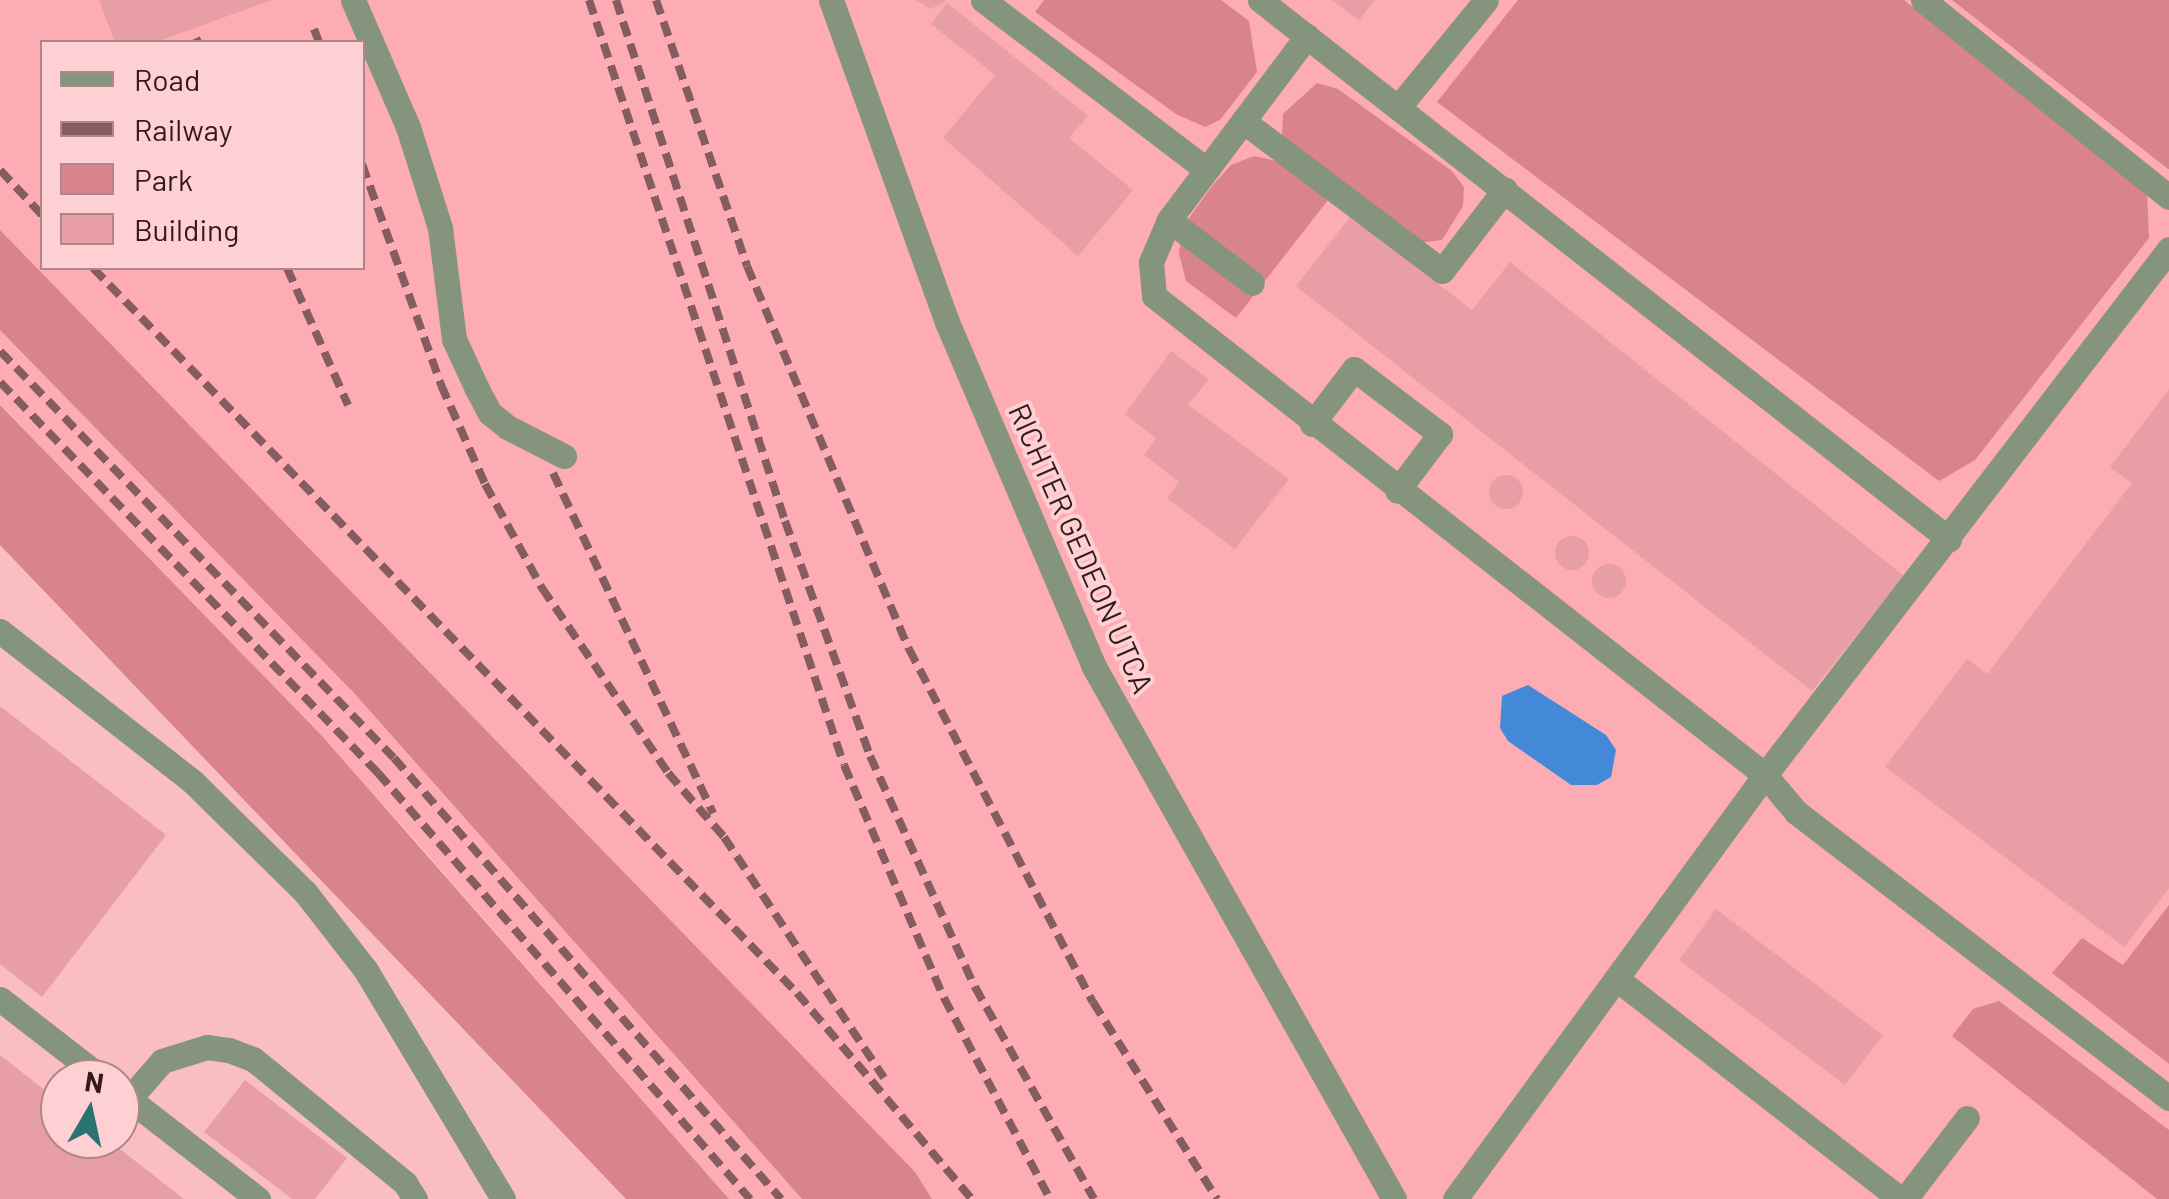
<!DOCTYPE html>
<style>
body{margin:0}
#map{position:relative;width:2169px;height:1199px;overflow:hidden;background:#fabec2;font-family:Barlow,sans-serif}
div>[style]{position:absolute}
.built>*{inset:0;background:#feacb3}
.green>*{inset:0;background:#d9838b}
.water>*{inset:0;background:#4488d8}
.building>*{inset:0;background:#e79ea4}
.round{border-radius:50%}
.minor>*{height:25px;margin:-12.5px;padding:0 12.5px;transform-origin:12.5px;border-radius:12.5px;background:#85947c}
.rail>*{height:8px;margin-top:-4px;transform-origin:0;background:repeating-linear-gradient(90deg,#855d60 0 15px,transparent 0 23px)}
span{translate:-50% -50%;white-space:nowrap;text-align:center;line-height:1.15;-webkit-text-stroke:8px #fed0d3;paint-order:stroke}
.street-label{font-size:30px;color:#34191c}
.legend{position:absolute;left:40px;top:40px;width:325px;height:230px;box-sizing:border-box;background:#fed0d3;border:2px solid #ad878a;margin:0;padding:12px 18px;list-style:none;font-size:30px;color:#34191c}
.legend li{display:flex;align-items:center;gap:20px;height:50px}
.legend b{width:50px;border:2px solid #ad878a}
.north{position:absolute;left:40px;top:1059px;width:100px;height:100px;box-sizing:border-box;background:#fed0d3;border:2px solid #ad878a;border-radius:50%;rotate:9deg;font-size:28px;font-weight:700;line-height:40px;text-align:center;color:#34191c}
.north::after{content:'';display:block;margin:auto;width:35px;height:45px;background:#297372;clip-path:polygon(50% 0,100% 100%,50% 72%,0 100%)}
</style>
<div id="map">
<div class="built">
<i style="clip-path:polygon(evenodd,0 0,2169px 0,2169px 1199px,932px 1199px,915px 1172px,0 230px,0 0,42px 42px,362px 42px,362px 268px,42px 268px,42px 42px)"></i>
<i style="clip-path:polygon(0 330px,355px 694px,802px 1199px,729px 1199px,405px 828px,0 404px)"></i>
</div>
<div class="green">
<i style="clip-path:polygon(1044px 0,1221px 0,1249px 21px,1257px 72px,1220px 120px,1205px 127px,1176px 114px,1035px 12px)"></i>
<i style="clip-path:polygon(1518px 0,1904px 0,2147px 191px,2149px 238px,1975px 460px,1939px 481px,1437px 102px)"></i>
<i style="clip-path:polygon(1952px 0,2169px 0,2169px 169px,2168px 169px)"></i>
<i style="clip-path:polygon(1317px 83px,1338px 89px,1452px 171px,1464px 187px,1463px 206px,1442px 240px,1418px 243px,1282px 136px,1283px 114px)"></i>
<i style="clip-path:polygon(1254px 156px,1281px 162px,1328px 200px,1236px 318px,1186px 281px,1179px 254px,1182px 228px,1212px 186px,1231px 165px)"></i>
<i style="clip-path:polygon(0 230px,915px 1172px,932px 1199px,802px 1199px,355px 694px,0 330px)"></i>
<i style="clip-path:polygon(0 405px,321px 735px,729px 1199px,626px 1199px,0 545px)"></i>
<i style="clip-path:polygon(2169px 905px,2169px 1064px,2052px 973px,2082px 938px,2123px 965px)"></i>
<i style="clip-path:polygon(1999px 1001px,2169px 1130px,2169px 1199px,2157px 1199px,1952px 1036px,1973px 1009px)"></i>
</div>
<div class="water">
<i style="clip-path:polygon(1528px 685px,1606px 735px,1616px 750px,1611px 777px,1597px 785px,1571px 785px,1508px 741px,1500px 728px,1502px 696px)"></i>
</div>
<div class="building">
<i style="clip-path:polygon(99px 0,272px 0,156px 42px,115px 42px)"></i>
<i style="clip-path:polygon(916px 0,947px 0,931px 9px)"></i>
<i style="clip-path:polygon(1331px 0,1375px 0,1359px 20px)"></i>
<i style="clip-path:polygon(947px 3px,1088px 116px,1069px 138px,1133px 190px,1078px 256px,943px 138px,995px 75px,931px 24px)"></i>
<i style="clip-path:polygon(1350px 217px,1472px 310px,1510px 262px,1904px 576px,1812px 691px,1296px 286px)"></i>
<i style="clip-path:polygon(1171px 351px,1209px 379px,1188px 405px,1289px 479px,1235px 549px,1167px 498px,1179px 482px,1144px 455px,1156px 438px,1125px 414px)"></i>
<i style="clip-path:polygon(2169px 389px,2169px 888px,2124px 947px,1885px 767px,1967px 659px,1987px 674px,2132px 483px,2110px 467px)"></i>
<i class="round" style="left:1489px;top:475px;width:34px;height:34px"></i>
<i class="round" style="left:1555px;top:536px;width:34px;height:34px"></i>
<i class="round" style="left:1592px;top:564px;width:34px;height:34px"></i>
<i style="clip-path:polygon(0 706px,166px 835px,42px 997px,0 964px)"></i>
<i style="clip-path:polygon(1716px 909px,1883px 1035px,1845px 1085px,1679px 960px)"></i>
<i style="clip-path:polygon(0 1055px,60px 1102px,60px 1139px,107px 1139px,184px 1199px,0 1199px)"></i>
<i style="clip-path:polygon(245px 1080px,347px 1158px,315px 1199px,292px 1199px,204px 1132px)"></i>
</div>
<div class="minor">
<i style="left:353px;top:0;width:138px;rotate:66.6deg"></i>
<i style="left:408px;top:127px;width:106px;rotate:72.4deg"></i>
<i style="left:440px;top:228px;width:112px;rotate:82.8deg"></i>
<i style="left:454px;top:339px;width:55px;rotate:65.3deg"></i>
<i style="left:477px;top:389px;width:27px;rotate:62deg"></i>
<i style="left:490px;top:413px;width:22px;rotate:39deg"></i>
<i style="left:507px;top:427px;width:64px;rotate:27deg"></i>
<i style="left:831px;top:0;width:342px;rotate:70.2deg"></i>
<i style="left:947px;top:322px;width:373px;rotate:66.9deg"></i>
<i style="left:1093px;top:665px;width:613px;rotate:60.59deg"></i>
<i style="left:983px;top:0;width:280px;rotate:37.2deg"></i>
<i style="left:1260px;top:0;width:875px;rotate:38.04deg"></i>
<i style="left:1923px;top:0;width:315px;rotate:38.7deg"></i>
<i style="left:1307px;top:36px;width:230px;rotate:126.9deg"></i>
<i style="left:1169px;top:220px;width:46px;rotate:113.2deg"></i>
<i style="left:1151px;top:262px;width:34px;rotate:85deg"></i>
<i style="left:1154px;top:296px;width:776px;rotate:38.1deg"></i>
<i style="left:1765px;top:775px;width:48px;rotate:50deg"></i>
<i style="left:1796px;top:812px;width:470px;rotate:37.5deg"></i>
<i style="left:1401px;top:104px;width:134px;rotate:-50.7deg"></i>
<i style="left:1243px;top:121px;width:249px;rotate:37deg"></i>
<i style="left:1442px;top:271px;width:103px;rotate:-52.5deg"></i>
<i style="left:1169px;top:220px;width:104px;rotate:37.2deg"></i>
<i style="left:1312px;top:424px;width:69px;rotate:-52.6deg"></i>
<i style="left:1354px;top:369px;width:108px;rotate:37.1deg"></i>
<i style="left:1440px;top:434px;width:71px;rotate:127deg"></i>
<i style="left:0;top:631px;width:245px;rotate:38deg"></i>
<i style="left:193px;top:782px;width:157px;rotate:44.5deg"></i>
<i style="left:305px;top:892px;width:98px;rotate:52.1deg"></i>
<i style="left:365px;top:969px;width:268px;rotate:59deg"></i>
<i style="left:1618px;top:980px;width:357px;rotate:37.8deg"></i>
<i style="left:0;top:999px;width:130px;rotate:37.8deg"></i>
<i style="left:120px;top:1092px;width:175px;rotate:37.8deg"></i>
<i style="left:129px;top:1099px;width:50px;rotate:-49deg"></i>
<i style="left:162px;top:1061px;width:47px;rotate:-17.3deg"></i>
<i style="left:207px;top:1047px;width:22px;rotate:8deg"></i>
<i style="left:229px;top:1050px;width:26px;rotate:21deg"></i>
<i style="left:253px;top:1059px;width:196px;rotate:39.2deg"></i>
<i style="left:405px;top:1183px;width:19px;rotate:58deg"></i>
<i style="left:1455px;top:1199px;width:525px;rotate:-53.83deg"></i>
<i style="left:1765px;top:775px;width:663px;rotate:-52.47deg"></i>
<i style="left:1905px;top:1199px;width:102px;rotate:-52.6deg"></i>
</div>
<div class="rail">
<i style="left:589px;top:0;width:806px;rotate:71.57deg"></i>
<i style="left:844px;top:765px;width:254px;rotate:66.8deg"></i>
<i style="left:944px;top:998px;width:227px;rotate:62.2deg"></i>
<i style="left:616px;top:0;width:548px;rotate:72.03deg"></i>
<i style="left:785px;top:521px;width:250px;rotate:70.1deg"></i>
<i style="left:870px;top:756px;width:254px;rotate:65.6deg"></i>
<i style="left:975px;top:987px;width:243px;rotate:60.7deg"></i>
<i style="left:656px;top:0;width:281px;rotate:71.1deg"></i>
<i style="left:747px;top:266px;width:416px;rotate:67.1deg"></i>
<i style="left:909px;top:649px;width:398px;rotate:62.5deg"></i>
<i style="left:1093px;top:1002px;width:233px;rotate:57.8deg"></i>
<i style="left:314px;top:29px;width:14px;rotate:69deg"></i>
<i style="left:196px;top:38px;width:4px;rotate:63deg"></i>
<i style="left:362px;top:164px;width:235px;rotate:70.3deg"></i>
<i style="left:441px;top:385px;width:108px;rotate:66deg"></i>
<i style="left:485px;top:484px;width:119px;rotate:61.3deg"></i>
<i style="left:542px;top:588px;width:224px;rotate:55.7deg"></i>
<i style="left:668px;top:773px;width:85px;rotate:48.8deg"></i>
<i style="left:724px;top:837px;width:289px;rotate:56.4deg"></i>
<i style="left:0;top:170px;width:62px;rotate:47deg"></i>
<i style="left:93px;top:268px;width:1011px;rotate:45.84deg"></i>
<i style="left:797px;top:993px;width:270px;rotate:49.7deg"></i>
<i style="left:287px;top:268px;width:150px;rotate:66deg"></i>
<i style="left:0;top:351px;width:566px;rotate:45.93deg"></i>
<i style="left:394px;top:758px;width:587px;rotate:48.73deg"></i>
<i style="left:0;top:382px;width:544px;rotate:45.97deg"></i>
<i style="left:378px;top:773px;width:566px;rotate:48.87deg"></i>
<i style="left:553px;top:473px;width:376px;rotate:64.8deg"></i>
</div>
<div class="street-label">
<span style="left:1082px;top:548px;rotate:66deg">RICHTER GEDEON UTCA</span>
</div>
<ul class="legend">
<li><b style="height:12px;background:#85947c"></b>Road</li>
<li><b style="height:12px;background:#855d60"></b>Railway</li>
<li><b style="height:28px;background:#d9838b"></b>Park</li>
<li><b style="height:28px;background:#e79ea4"></b>Building</li>
</ul>
<div class="north">N</div>
</div>
